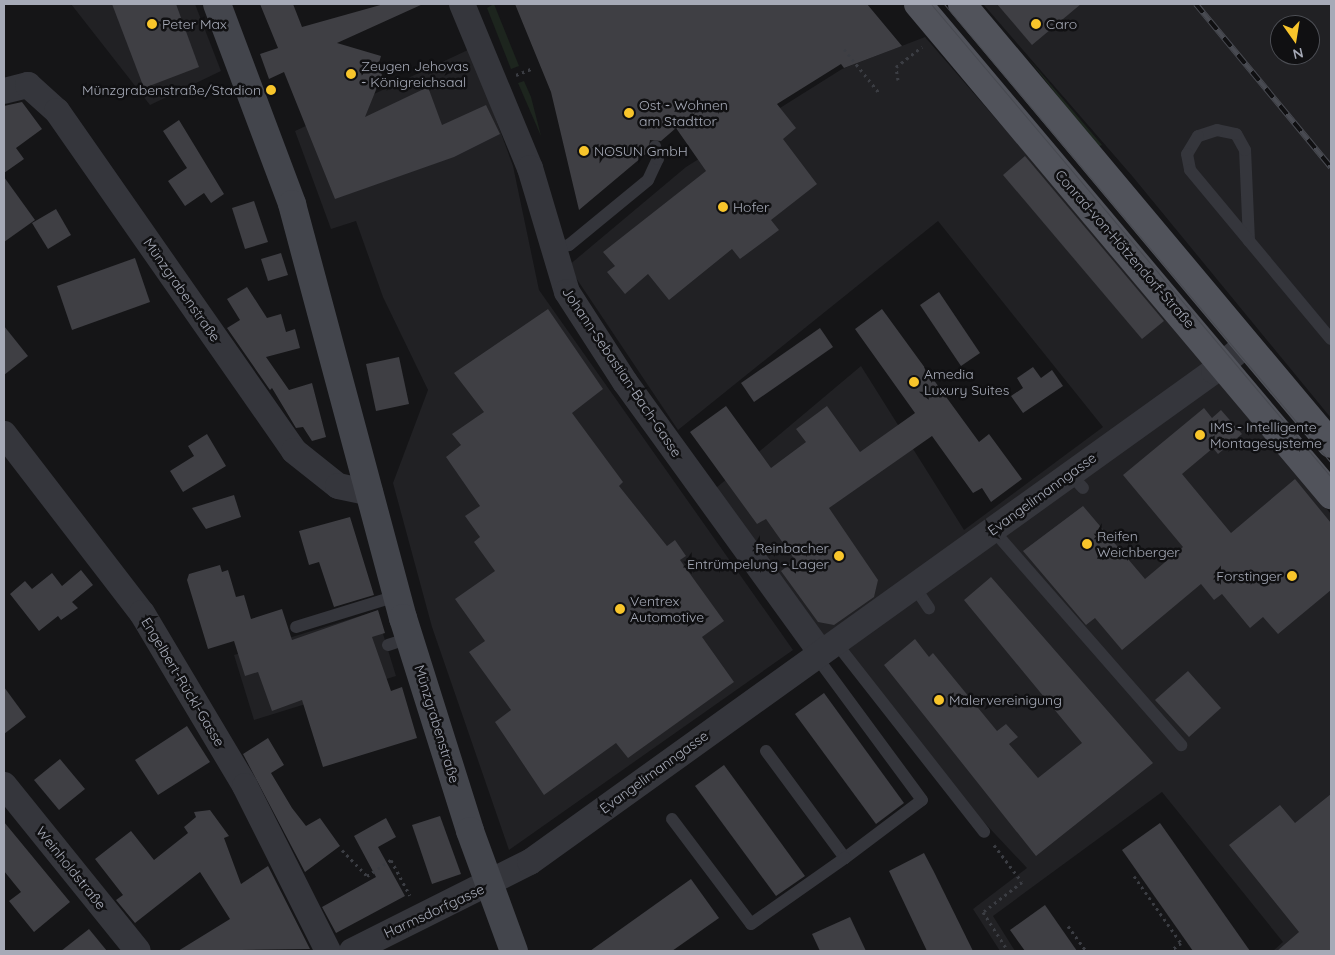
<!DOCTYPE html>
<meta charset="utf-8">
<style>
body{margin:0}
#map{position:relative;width:1335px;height:955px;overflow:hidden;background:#151517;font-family:Quicksand,sans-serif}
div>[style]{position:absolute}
.built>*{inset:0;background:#212124}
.green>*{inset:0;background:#1d251e}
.building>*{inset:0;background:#3f3f44}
.path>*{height:3px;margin-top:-1.5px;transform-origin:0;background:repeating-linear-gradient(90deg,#3b3d43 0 2.5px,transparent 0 6.5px)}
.lane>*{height:12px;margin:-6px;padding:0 6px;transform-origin:6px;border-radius:6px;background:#35363c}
.street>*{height:26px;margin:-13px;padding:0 13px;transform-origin:13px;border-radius:13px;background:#35363c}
.secondary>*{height:28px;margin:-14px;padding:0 14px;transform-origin:14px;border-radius:14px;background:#43454c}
.primary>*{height:28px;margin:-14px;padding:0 14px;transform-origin:14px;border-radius:14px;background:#51535b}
.tram>*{height:1px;margin:-0.5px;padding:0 0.5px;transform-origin:0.5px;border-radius:0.5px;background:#484a51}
.rail>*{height:5.5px;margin-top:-2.75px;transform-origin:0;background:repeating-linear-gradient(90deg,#101012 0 11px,#484a51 0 22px);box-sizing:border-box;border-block:1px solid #484a51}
.dots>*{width:14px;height:14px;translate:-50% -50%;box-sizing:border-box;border:2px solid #101012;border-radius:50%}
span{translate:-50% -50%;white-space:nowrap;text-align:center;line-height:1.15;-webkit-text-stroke:5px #101012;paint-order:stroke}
.poi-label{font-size:14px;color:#a6aab7}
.left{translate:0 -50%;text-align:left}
.right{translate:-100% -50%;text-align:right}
.street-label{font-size:14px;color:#a6aab7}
.frame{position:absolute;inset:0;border:5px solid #a6aab7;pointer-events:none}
.north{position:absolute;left:1270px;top:15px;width:50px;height:50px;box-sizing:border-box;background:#101012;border:1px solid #4c4e54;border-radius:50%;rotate:167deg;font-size:14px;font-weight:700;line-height:20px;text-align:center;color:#a6aab7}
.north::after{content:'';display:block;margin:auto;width:18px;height:22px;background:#f8c52b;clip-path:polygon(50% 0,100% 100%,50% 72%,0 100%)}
</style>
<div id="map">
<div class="built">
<i style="clip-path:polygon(71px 4px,195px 4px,221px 71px,150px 105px)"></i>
<i style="clip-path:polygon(evenodd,983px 4px,1331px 4px,1331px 418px,1133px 177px,983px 4px,1280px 25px,1310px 25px,1310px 55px,1280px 55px,1280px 25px)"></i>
<i style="clip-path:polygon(925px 37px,1185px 337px,1331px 514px,1331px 951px,1273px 951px,1283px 942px,1162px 792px,993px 916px,1015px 951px,1000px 951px,973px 909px,1027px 868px,950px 786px,836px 643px,815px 629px,716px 488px,861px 366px,964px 530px,1103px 427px,938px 221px,678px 430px,568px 266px,686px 167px,842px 69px)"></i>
<i style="clip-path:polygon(470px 49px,513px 166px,539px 290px,793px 650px,509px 850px,432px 627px,393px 483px,428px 390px,383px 297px,356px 221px,331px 229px,295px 131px)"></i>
<i style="clip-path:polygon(376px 611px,396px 676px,254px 720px,234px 655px)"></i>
</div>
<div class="green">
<i style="clip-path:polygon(494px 4px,519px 66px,511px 69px,487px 8px)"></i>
<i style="clip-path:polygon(1028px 58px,1102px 145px,1097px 147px)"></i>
<i style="clip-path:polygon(524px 81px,531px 97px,541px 136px,518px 83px)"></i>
</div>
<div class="building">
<i style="clip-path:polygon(112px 4px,176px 4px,199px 67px,144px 88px)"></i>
<i style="clip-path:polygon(260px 4px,293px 4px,302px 27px,384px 4px,423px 4px,337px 43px,381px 56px,378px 66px,382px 75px,365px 117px,428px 87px,442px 125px,486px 105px,500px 134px,454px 157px,335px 199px,284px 72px,269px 79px,260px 54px,278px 48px)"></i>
<i style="clip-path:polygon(515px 4px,867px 4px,902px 46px,844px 68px,841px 64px,777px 104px,796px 128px,783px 139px,817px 184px,771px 220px,779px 230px,740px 259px,732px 249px,669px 300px,648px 274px,625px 294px,607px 272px,615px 266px,603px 252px,706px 171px,676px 128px,661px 141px,650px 140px,648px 152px,579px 210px,551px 92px)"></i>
<i style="clip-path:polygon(997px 4px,1081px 4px,1032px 45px)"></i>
<i style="clip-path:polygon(22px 102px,42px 129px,16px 148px,24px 159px,4px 173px,4px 106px)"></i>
<i style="clip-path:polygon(179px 120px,224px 194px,211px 203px,204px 193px,185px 206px,168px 181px,187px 168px,163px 131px)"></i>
<i style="clip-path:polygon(1025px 156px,1164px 321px,1142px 339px,1003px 175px)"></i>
<i style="clip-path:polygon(4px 177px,35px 220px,4px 242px)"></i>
<i style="clip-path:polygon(254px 201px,268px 242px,245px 249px,232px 208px)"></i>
<i style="clip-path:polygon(56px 209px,71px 235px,48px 249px,32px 223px)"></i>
<i style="clip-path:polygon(281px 253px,288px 275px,268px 281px,261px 259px)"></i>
<i style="clip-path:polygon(135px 258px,150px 302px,72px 330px,57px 286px)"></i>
<i style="clip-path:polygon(247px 287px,267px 318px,281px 314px,286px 332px,295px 329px,300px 348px,266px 357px,289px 390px,312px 383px,326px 437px,312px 441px,303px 427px,296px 428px,272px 388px,270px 390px,227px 328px,240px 320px,227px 299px)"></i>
<i style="clip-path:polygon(939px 292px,980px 353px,961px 366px,920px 305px)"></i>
<i style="clip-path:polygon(548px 309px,603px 389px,572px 413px,623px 482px,619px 486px,667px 546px,675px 540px,686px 556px,680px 560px,724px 621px,702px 637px,734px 682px,628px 758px,616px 743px,544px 795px,495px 722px,511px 710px,469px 652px,485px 641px,455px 599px,495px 571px,474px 542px,480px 537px,465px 516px,480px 506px,446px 457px,461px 445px,452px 434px,484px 412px,454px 373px)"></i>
<i style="clip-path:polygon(882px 309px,979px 442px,989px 434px,1022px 479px,991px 502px,982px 488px,973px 493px,932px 436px,829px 508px,878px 580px,874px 597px,834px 625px,818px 622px,781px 571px,795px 560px,766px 519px,757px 524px,690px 432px,726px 406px,771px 468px,806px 442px,796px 429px,827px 406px,860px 452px,915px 413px,855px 329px)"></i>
<i style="clip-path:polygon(4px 326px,28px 356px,4px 375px)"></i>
<i style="clip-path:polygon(820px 328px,833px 347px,754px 402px,741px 383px)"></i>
<i style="clip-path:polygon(399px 357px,409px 404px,376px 411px,366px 364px)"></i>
<i style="clip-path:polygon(1033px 367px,1041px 378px,1052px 370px,1063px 386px,1023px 413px,1011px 396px,1023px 388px,1017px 378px)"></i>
<i style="clip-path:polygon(1204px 408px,1212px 418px,1221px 410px,1242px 434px,1218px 454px,1213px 448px,1182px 474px,1231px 533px,1295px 479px,1331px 523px,1331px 590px,1278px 634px,1263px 617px,1250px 628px,1222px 594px,1214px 600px,1201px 584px,1122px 650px,1095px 618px,1086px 625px,1023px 551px,1083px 506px,1145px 579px,1183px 547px,1123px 475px)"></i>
<i style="clip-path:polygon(207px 434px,226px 466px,183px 492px,170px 471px,194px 456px,188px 446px)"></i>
<i style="clip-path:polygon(234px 495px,241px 517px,206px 529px,192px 508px)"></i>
<i style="clip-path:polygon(350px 517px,374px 595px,334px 607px,319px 562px,309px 565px,299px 531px)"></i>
<i style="clip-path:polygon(220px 565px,222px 572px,228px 570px,236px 597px,244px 595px,251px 619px,282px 609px,292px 640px,378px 610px,385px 633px,372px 637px,391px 691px,402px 687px,417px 738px,323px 767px,302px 700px,272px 711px,258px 672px,245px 676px,234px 641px,208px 649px,187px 580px,189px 574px)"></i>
<i style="clip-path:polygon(81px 570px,93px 585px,72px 602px,78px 608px,61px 620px,58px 616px,39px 631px,10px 594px,25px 581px,32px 589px,52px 573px,62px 586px)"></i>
<i style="clip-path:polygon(991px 577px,1153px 763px,1036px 856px,884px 665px,915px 639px,929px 657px,933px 653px,997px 731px,1006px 724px,1018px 737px,1009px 744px,1038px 778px,1082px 743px,964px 600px)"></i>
<i style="clip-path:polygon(1188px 671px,1221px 708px,1189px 737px,1155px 700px)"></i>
<i style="clip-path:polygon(4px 687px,26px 717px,4px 734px)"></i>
<i style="clip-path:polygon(824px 693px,904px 803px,876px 824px,795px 714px)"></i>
<i style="clip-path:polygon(187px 726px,210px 762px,158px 795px,135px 760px)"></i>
<i style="clip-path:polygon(268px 738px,284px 765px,271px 773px,292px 808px,306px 826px,320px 818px,340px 846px,305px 872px,243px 754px)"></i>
<i style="clip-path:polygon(60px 759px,85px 789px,59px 810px,34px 780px)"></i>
<i style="clip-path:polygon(724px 765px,805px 876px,776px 896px,695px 786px)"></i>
<i style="clip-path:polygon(1331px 794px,1331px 951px,1277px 951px,1299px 932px,1229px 845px,1280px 805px,1295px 823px)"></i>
<i style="clip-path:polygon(210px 810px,229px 836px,224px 838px,241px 884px,268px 866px,310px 949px,178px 951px,230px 919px,200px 872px,135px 923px,116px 900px,123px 895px,95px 859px,131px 831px,154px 860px,188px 833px,184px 827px,196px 817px,194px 812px)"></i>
<i style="clip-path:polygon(440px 816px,461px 874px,432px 884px,412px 825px)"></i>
<i style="clip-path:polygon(386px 818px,396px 837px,378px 847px,405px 896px,336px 933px,322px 907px,376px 877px,354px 836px)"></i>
<i style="clip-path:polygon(4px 822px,70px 902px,34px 932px,9px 901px,21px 892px,4px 871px)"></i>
<i style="clip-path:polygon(1160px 823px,1250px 951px,1193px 951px,1122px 850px)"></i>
<i style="clip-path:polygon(924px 853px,934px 872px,973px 951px,927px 951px,889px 871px)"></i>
<i style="clip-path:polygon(691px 879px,719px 918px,672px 951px,590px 951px)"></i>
<i style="clip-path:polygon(1045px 905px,1077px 951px,1025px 951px,1010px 930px)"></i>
<i style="clip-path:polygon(850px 917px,866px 951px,820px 951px,812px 934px)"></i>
<i style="clip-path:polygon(89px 929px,107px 951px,61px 951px)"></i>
</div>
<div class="path">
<i style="left:844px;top:49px;width:58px;rotate:51.3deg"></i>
<i style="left:516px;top:75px;width:18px;rotate:-22deg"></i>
<i style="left:898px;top:80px;width:13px;rotate:-99deg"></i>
<i style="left:896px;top:67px;width:33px;rotate:-38deg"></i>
<i style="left:994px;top:845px;width:46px;rotate:52.9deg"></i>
<i style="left:1022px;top:882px;width:49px;rotate:142.4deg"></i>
<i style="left:983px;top:912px;width:46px;rotate:57.3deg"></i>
<i style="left:342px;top:850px;width:36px;rotate:46deg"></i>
<i style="left:367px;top:876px;width:29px;rotate:-34deg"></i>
<i style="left:391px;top:860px;width:40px;rotate:62deg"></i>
<i style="left:1134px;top:876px;width:82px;rotate:55deg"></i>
<i style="left:1181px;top:943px;width:14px;rotate:144deg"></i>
<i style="left:1068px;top:926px;width:31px;rotate:54deg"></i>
</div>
<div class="lane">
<i style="left:1249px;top:241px;width:91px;rotate:-92.5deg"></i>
<i style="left:1245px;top:150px;width:18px;rotate:-119deg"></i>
<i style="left:1236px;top:134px;width:19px;rotate:-168deg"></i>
<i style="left:1217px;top:130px;width:20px;rotate:162deg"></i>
<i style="left:1198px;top:136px;width:21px;rotate:121deg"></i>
<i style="left:1187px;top:154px;width:16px;rotate:79deg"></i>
<i style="left:1190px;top:170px;width:220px;rotate:50.2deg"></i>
<i style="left:552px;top:249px;width:17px;rotate:-13deg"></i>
<i style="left:569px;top:245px;width:102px;rotate:-39.4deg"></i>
<i style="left:648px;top:180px;width:23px;rotate:-65deg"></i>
<i style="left:658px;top:159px;width:13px;rotate:-103deg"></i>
<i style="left:1070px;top:474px;width:19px;rotate:47deg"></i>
<i style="left:993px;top:530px;width:286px;rotate:48.8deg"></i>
<i style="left:914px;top:586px;width:27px;rotate:56deg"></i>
<i style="left:296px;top:627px;width:106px;rotate:-17.1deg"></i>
<i style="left:836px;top:643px;width:240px;rotate:51.9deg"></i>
<i style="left:388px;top:645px;width:23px;rotate:-18deg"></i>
<i style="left:766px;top:751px;width:133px;rotate:53.6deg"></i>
<i style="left:845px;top:858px;width:96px;rotate:-37deg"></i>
<i style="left:922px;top:800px;width:179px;rotate:-126.4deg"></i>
<i style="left:672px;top:819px;width:131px;rotate:53deg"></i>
<i style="left:751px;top:924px;width:115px;rotate:-35.1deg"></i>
</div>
<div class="street">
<i style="left:462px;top:4px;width:178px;rotate:67.5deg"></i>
<i style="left:530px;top:168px;width:129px;rotate:73.4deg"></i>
<i style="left:567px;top:292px;width:107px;rotate:57.2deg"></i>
<i style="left:625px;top:382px;width:334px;rotate:54.1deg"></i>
<i style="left:4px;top:91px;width:25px;rotate:-14deg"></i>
<i style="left:28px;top:85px;width:39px;rotate:42deg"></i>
<i style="left:57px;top:111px;width:414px;rotate:55.1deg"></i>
<i style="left:294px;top:451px;width:56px;rotate:38.5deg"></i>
<i style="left:338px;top:486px;width:33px;rotate:12deg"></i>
<i style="left:4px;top:434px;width:226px;rotate:52.4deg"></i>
<i style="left:142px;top:613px;width:201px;rotate:59.2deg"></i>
<i style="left:245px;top:786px;width:185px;rotate:63.3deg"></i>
<i style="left:4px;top:785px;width:213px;rotate:51.1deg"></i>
<i style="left:352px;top:951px;width:199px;rotate:-26.6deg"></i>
<i style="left:530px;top:862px;width:842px;rotate:-35.67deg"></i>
<i style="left:1214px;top:371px;width:43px;rotate:-39.3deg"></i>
</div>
<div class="secondary">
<i style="left:217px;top:4px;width:214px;rotate:69.4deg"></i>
<i style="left:292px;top:204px;width:429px;rotate:75deg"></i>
<i style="left:403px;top:618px;width:223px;rotate:72.5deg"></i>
<i style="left:470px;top:831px;width:128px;rotate:69.9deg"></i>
</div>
<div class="primary">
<i style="left:918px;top:4px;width:642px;rotate:49.93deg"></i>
<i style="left:962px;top:4px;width:574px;rotate:50.02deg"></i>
</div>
<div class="tram">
<i style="left:931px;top:4px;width:619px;rotate:49.78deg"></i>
<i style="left:944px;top:4px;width:600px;rotate:49.86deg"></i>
</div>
<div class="rail">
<i style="left:1196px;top:4px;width:212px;rotate:50.4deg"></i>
</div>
<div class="dots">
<i style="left:152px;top:24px;background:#f8c52b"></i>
<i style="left:1036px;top:24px;background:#f8c52b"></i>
<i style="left:351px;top:74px;background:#f8c52b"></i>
<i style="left:271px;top:90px;background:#f8c52b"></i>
<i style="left:629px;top:113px;background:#f8c52b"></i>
<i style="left:584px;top:151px;background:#f8c52b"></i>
<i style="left:723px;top:207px;background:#f8c52b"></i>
<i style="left:914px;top:382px;background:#f8c52b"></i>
<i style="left:1200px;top:435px;background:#f8c52b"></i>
<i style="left:1087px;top:544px;background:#f8c52b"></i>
<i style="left:839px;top:556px;background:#f8c52b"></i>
<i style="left:1292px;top:576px;background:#f8c52b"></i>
<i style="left:620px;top:609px;background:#f8c52b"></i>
<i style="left:939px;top:700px;background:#f8c52b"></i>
</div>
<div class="poi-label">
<span class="left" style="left:162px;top:24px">Peter Max</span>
<span class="left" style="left:1046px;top:24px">Caro</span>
<span class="left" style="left:361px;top:74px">Zeugen Jehovas<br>- Königreichsaal</span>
<span class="right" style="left:261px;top:90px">Münzgrabenstraße/Stadion</span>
<span class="left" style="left:639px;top:113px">Ost - Wohnen<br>am Stadttor</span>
<span class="left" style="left:594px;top:151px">NOSUN GmbH</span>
<span class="left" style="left:733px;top:207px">Hofer</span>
<span class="left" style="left:924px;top:382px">Amedia<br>Luxury Suites</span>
<span class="left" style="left:1210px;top:435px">IMS - Intelligente<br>Montagesysteme</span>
<span class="left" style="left:1097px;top:544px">Reifen<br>Weichberger</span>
<span class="right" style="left:829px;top:556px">Reinbacher<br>Entrümpelung - Lager</span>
<span class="right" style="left:1282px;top:576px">Forstinger</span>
<span class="left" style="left:630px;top:609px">Ventrex<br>Automotive</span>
<span class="left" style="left:949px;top:700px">Malervereinigung</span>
</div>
<div class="street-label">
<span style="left:1125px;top:249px;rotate:49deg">Conrad-von-Hötzendorf-Straße</span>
<span style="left:182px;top:290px;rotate:55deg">Münzgrabenstraße</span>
<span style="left:622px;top:372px;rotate:56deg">Johann-Sebastian-Bach-Gasse</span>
<span style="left:1042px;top:494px;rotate:-36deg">Evangelimanngasse</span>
<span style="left:183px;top:682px;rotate:59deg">Engelbert-Rückl-Gasse</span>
<span style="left:437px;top:724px;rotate:73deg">Münzgrabenstraße</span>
<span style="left:654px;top:772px;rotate:-36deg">Evangelimanngasse</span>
<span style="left:71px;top:868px;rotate:51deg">Weinholdstraße</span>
<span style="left:434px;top:911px;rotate:-25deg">Harmsdorfgasse</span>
</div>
<div class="frame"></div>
<div class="north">N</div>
</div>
